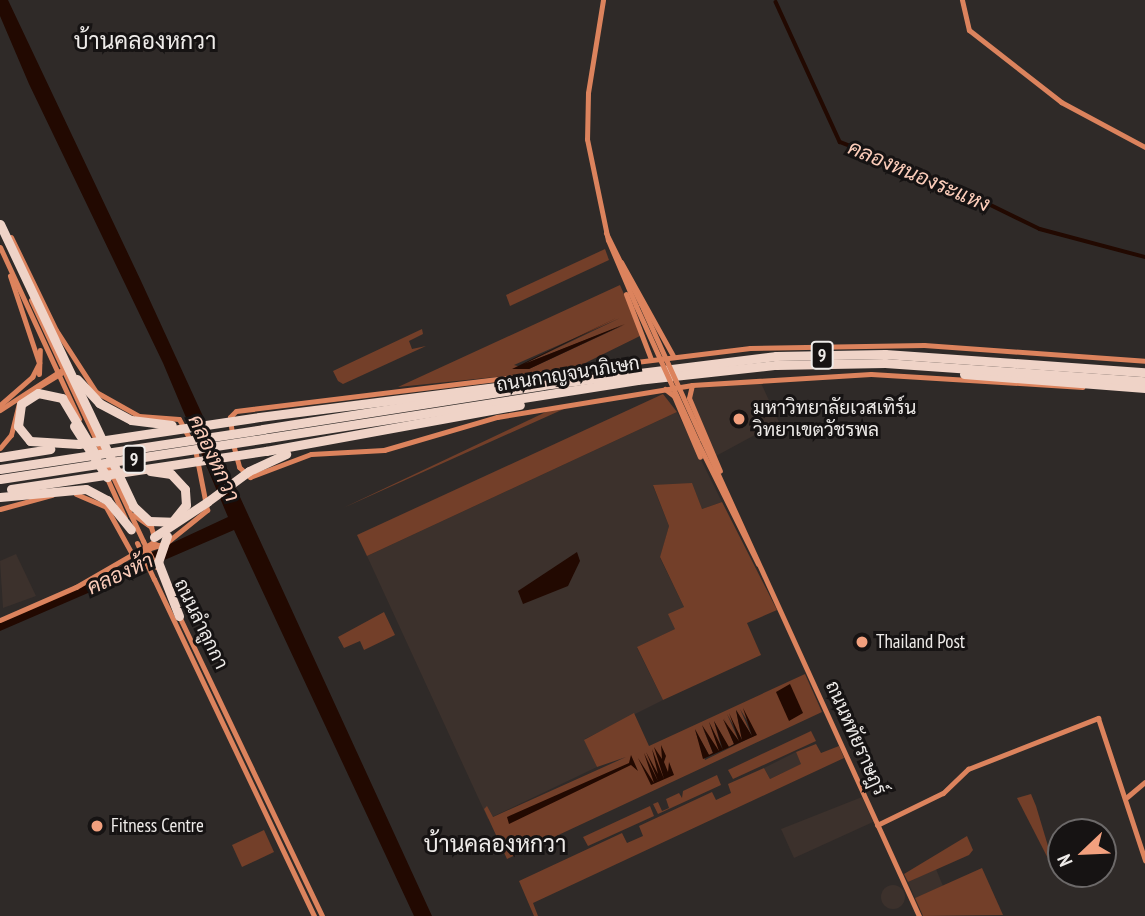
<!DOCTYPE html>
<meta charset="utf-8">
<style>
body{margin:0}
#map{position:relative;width:1145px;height:916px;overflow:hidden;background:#2f2a28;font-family:"PT Sans Narrow",Sarabun,sans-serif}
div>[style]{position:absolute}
.built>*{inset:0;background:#3c312c}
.round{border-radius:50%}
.green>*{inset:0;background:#733f29}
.water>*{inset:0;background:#220901}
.canal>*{height:3.5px;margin:-1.75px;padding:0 1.75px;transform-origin:1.75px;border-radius:1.75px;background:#220901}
.secondary>*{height:5px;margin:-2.5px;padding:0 2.5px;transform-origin:2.5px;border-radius:2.5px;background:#dc835d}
.highway>*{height:9px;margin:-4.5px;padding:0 4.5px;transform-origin:4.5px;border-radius:4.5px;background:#efd3c7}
.secondary-bridge>*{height:5px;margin:-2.5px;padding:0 2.5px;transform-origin:2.5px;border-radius:2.5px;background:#dc835d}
.highway-bridge>*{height:9px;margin:-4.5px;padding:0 4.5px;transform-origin:4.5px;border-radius:4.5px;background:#efd3c7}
.dots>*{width:19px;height:19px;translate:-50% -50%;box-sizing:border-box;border:4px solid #161313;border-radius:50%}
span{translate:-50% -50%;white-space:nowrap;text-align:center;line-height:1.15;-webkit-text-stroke:6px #161313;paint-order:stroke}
.shield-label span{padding:2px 5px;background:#161313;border:2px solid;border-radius:5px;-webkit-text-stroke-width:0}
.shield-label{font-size:18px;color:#eeebe9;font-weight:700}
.street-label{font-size:19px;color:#eeebe9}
.poi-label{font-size:19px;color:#eeebe9}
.left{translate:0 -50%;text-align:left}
.water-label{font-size:21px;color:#fccdba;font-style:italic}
.quarter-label{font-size:23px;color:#eeebe9}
.north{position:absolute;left:1047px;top:818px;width:70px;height:70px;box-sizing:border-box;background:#161313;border:2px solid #6c6969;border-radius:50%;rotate:247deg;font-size:19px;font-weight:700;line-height:28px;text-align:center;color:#eeebe9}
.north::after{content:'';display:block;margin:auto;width:24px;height:32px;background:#f2a07e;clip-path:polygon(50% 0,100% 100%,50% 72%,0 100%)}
</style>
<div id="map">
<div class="built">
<i style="clip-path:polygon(760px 381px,779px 422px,716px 456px,691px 401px,694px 389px)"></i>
<i style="clip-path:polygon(677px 412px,722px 502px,702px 509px,653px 486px,669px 526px,660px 558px,684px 607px,675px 629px,637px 648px,663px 700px,585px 739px,597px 767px,488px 819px,367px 556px)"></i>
<i style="clip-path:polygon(16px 554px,36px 596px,3px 608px,0 561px)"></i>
<i style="clip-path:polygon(796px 752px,802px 764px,770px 779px,764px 768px)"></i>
<i style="clip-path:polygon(862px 797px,873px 822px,794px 858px,781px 829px)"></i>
<i style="clip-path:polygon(936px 869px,943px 886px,915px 898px,908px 882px)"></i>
<i class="round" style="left:881px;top:885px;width:24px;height:24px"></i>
</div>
<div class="green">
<i style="clip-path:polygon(605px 249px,609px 260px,510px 306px,506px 295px)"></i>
<i style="clip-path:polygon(evenodd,620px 285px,642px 335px,573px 369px,398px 387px,620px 285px,620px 318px,524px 364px,624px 325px,529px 369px,514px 365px,620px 318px)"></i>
<i style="clip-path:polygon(422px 329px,423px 334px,409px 341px,412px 349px,426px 346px,343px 384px,338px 381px,333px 371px)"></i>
<i style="clip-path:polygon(663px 394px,677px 412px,367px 556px,357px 535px)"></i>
<i style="clip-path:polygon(631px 397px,566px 408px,343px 508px,550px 410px)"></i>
<i style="clip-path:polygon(692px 483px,702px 509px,722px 502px,777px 610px,747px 623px,761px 655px,663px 700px,637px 647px,675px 629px,668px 614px,684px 607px,660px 557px,669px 526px,653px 485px)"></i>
<i style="clip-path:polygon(384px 612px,395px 635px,364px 650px,360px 641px,344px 648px,338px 637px)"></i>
<i style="clip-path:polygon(evenodd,805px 674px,822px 712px,507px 859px,484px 809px,487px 806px,493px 817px,626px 757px,597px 767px,584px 740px,634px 713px,649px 746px,805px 674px,740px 709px,756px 735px,705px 760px,695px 730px,709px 755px,713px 753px,702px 726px,715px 752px,720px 751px,709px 722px,722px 750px,714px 721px,728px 747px,734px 744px,724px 718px,735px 743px,739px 741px,727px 714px,742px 740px,736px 710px,752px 736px,740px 709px)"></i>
<i style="clip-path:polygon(811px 731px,816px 741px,733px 779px,728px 770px)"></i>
<i style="clip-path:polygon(816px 744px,821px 753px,839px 746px,844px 758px,533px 903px,538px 916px,534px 916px,519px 881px,622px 833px,627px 843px,643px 836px,639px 826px,712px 792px,716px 800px,731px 793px,728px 784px,764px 768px,770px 779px,801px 764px,796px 752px)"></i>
<i style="clip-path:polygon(717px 775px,721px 785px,658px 814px,653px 804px,658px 802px,662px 811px,669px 808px,666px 799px,679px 793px,682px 798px,683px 791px)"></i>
<i style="clip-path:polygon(1031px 794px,1036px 806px,1057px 876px,1017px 798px)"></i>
<i style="clip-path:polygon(650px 806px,654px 816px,588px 846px,583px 837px)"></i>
<i style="clip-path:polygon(264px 830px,274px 852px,242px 867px,232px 845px)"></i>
<i style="clip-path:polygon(967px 836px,973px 850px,969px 855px,908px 882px,904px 874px)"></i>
<i style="clip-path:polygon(982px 868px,1003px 915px,923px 916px,915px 898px)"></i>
</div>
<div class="water">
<i style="clip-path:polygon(0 0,8px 0,141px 281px,432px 916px,414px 916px,234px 530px,0 631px,0 623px,228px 517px,163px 363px,29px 84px,0 16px)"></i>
<i style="clip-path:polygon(618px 317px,524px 364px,625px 324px,529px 369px,512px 369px)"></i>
<i style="clip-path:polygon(577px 552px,580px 561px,568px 586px,523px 604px,518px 591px)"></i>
<i style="clip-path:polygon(790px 684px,803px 713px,789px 721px,776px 692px)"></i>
<i style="clip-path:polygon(743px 708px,757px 735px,703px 759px,695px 729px,709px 755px,713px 753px,702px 725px,719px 751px,709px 722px,723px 750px,714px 721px,729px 747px,734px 744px,723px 719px,739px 741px,729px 713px,742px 740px,736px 710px,752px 736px)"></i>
<i style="clip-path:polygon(661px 745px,666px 756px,664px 762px,668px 772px,669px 762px,674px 775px,651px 785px,638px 758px,654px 783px,644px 753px,658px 781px,646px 752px,658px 774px,652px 749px,664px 779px,654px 747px,662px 759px)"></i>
<i style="clip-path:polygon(631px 755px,638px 771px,631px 765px,509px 824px,507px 817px,629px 763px)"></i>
</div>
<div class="canal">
<i style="left:776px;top:2px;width:154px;rotate:65.4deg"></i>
<i style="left:840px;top:142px;width:116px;rotate:21.3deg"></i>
<i style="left:948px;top:184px;width:102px;rotate:26.1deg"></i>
<i style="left:1040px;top:229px;width:109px;rotate:14.9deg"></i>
</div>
<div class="secondary">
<i style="left:603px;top:0;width:94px;rotate:99.2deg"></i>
<i style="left:588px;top:93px;width:46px;rotate:91.2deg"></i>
<i style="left:587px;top:139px;width:103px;rotate:78.3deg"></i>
<i style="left:608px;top:240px;width:72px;rotate:67deg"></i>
<i style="left:962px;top:0;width:31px;rotate:77deg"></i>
<i style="left:969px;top:30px;width:117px;rotate:38deg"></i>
<i style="left:1061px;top:102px;width:95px;rotate:28.2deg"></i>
<i style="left:606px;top:233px;width:79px;rotate:63.8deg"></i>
<i style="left:11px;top:237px;width:103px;rotate:64.2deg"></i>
<i style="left:56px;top:330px;width:74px;rotate:57.2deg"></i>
<i style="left:96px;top:392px;width:49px;rotate:29.2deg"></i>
<i style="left:139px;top:416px;width:40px;rotate:4.3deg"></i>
<i style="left:179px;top:419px;width:24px;rotate:62deg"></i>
<i style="left:0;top:247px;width:189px;rotate:65.3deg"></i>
<i style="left:621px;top:262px;width:107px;rotate:61deg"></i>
<i style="left:626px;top:294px;width:70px;rotate:69deg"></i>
<i style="left:31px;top:300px;width:169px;rotate:65.1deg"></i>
<i style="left:39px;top:374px;width:24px;rotate:-88deg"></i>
<i style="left:692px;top:385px;width:13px;rotate:103deg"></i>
<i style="left:689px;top:398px;width:79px;rotate:67deg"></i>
<i style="left:665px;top:389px;width:11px;rotate:38deg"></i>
<i style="left:674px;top:396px;width:66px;rotate:66.9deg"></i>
<i style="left:0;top:405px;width:43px;rotate:-41.2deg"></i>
<i style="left:32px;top:377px;width:16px;rotate:-63deg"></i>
<i style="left:39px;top:363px;width:92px;rotate:-108.4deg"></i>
<i style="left:0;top:410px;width:72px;rotate:-33deg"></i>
<i style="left:232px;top:434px;width:17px;rotate:-97deg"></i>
<i style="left:230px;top:417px;width:8px;rotate:-45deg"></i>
<i style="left:236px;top:411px;width:518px;rotate:-6.99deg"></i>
<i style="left:750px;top:348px;width:174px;rotate:-1deg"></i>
<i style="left:924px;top:345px;width:222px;rotate:4.1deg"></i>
<i style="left:702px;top:439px;width:524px;rotate:65.54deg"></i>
<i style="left:697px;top:441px;width:137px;rotate:63.6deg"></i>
<i style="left:233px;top:444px;width:24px;rotate:75deg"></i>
<i style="left:239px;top:467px;width:15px;rotate:42deg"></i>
<i style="left:250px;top:477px;width:65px;rotate:-20.7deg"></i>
<i style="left:311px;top:454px;width:73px;rotate:-3.1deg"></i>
<i style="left:384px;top:450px;width:118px;rotate:-16.3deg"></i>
<i style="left:497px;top:417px;width:198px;rotate:-9.3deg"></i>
<i style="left:692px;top:385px;width:179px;rotate:-3.5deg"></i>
<i style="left:871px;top:374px;width:212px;rotate:3.5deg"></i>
<i style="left:0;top:448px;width:17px;rotate:-50deg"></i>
<i style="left:11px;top:435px;width:38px;rotate:-76deg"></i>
<i style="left:20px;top:398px;width:48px;rotate:-31.4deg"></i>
<i style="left:106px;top:462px;width:87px;rotate:64.9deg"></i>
<i style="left:106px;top:476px;width:46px;rotate:65.7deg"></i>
<i style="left:76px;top:494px;width:33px;rotate:23deg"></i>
<i style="left:106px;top:507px;width:54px;rotate:61deg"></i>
<i style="left:0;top:509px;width:54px;rotate:-15.1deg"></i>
<i style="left:134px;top:515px;width:21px;rotate:35deg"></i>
<i style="left:151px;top:527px;width:10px;rotate:73deg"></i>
<i style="left:132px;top:554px;width:36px;rotate:-18deg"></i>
<i style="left:166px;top:543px;width:53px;rotate:-38.8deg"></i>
<i style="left:207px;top:510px;width:62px;rotate:-101.1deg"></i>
<i style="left:154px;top:579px;width:373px;rotate:64.6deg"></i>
<i style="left:179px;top:616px;width:332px;rotate:64.5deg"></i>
<i style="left:0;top:620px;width:83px;rotate:-23.5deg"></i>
<i style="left:76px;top:587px;width:88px;rotate:-30.1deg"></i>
<i style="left:152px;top:543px;width:9px;rotate:18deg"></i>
<i style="left:1127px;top:797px;width:23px;rotate:-40deg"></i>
<i style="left:877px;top:825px;width:73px;rotate:-25.9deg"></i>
<i style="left:943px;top:793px;width:35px;rotate:-44deg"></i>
<i style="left:968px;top:769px;width:140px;rotate:-21.4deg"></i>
<i style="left:1098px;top:718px;width:150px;rotate:71.7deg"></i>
</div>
<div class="highway">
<i style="left:0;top:224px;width:312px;rotate:64.7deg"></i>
<i style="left:133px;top:506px;width:22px;rotate:43deg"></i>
<i style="left:149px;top:521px;width:23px;rotate:2deg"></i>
<i style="left:172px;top:522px;width:22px;rotate:-51deg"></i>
<i style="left:186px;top:505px;width:16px;rotate:-94deg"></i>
<i style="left:185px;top:489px;width:21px;rotate:-133deg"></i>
<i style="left:171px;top:474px;width:21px;rotate:-172deg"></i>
<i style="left:964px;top:374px;width:182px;rotate:4.4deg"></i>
<i style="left:77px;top:379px;width:33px;rotate:47deg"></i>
<i style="left:259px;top:417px;width:239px;rotate:-7.2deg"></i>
<i style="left:74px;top:426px;width:61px;rotate:57.1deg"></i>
<i style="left:263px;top:429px;width:283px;rotate:-8.9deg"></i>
<i style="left:543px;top:385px;width:235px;rotate:-7.1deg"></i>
<i style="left:776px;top:356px;width:109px;rotate:-1.1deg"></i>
<i style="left:885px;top:354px;width:261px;rotate:4deg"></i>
<i style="left:268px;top:438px;width:374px;rotate:-8.9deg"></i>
<i style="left:637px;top:380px;width:140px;rotate:-6.2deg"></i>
<i style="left:776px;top:365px;width:109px;rotate:-1.1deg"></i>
<i style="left:885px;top:363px;width:261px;rotate:4deg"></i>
<i style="left:79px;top:444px;width:49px;rotate:-176.5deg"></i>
<i style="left:30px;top:441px;width:19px;rotate:-129deg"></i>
<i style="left:18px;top:426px;width:22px;rotate:-82deg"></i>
<i style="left:21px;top:404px;width:20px;rotate:-33deg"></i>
<i style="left:38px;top:393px;width:25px;rotate:12deg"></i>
<i style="left:62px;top:398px;width:61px;rotate:59.2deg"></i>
<i style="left:266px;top:451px;width:258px;rotate:-10.3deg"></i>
<i style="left:0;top:457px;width:51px;rotate:-9.1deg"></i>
<i style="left:0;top:497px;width:86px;rotate:-5.3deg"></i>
<i style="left:86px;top:489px;width:24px;rotate:28deg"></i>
<i style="left:107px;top:500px;width:38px;rotate:51deg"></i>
<i style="left:154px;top:537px;width:64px;rotate:-33.4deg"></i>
</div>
<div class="secondary-bridge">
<i style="left:641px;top:304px;width:148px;rotate:65.7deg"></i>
<i style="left:636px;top:306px;width:148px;rotate:65.7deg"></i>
<i style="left:143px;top:541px;width:29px;rotate:63deg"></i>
<i style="left:137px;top:543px;width:40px;rotate:65deg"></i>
</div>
<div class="highway-bridge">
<i style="left:99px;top:403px;width:36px;rotate:28deg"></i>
<i style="left:131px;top:420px;width:41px;rotate:7deg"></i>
<i style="left:79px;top:444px;width:182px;rotate:-8.5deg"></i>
<i style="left:0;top:469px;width:266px;rotate:-8.6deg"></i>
<i style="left:0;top:479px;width:271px;rotate:-8.7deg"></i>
<i style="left:11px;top:489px;width:258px;rotate:-8.5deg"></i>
<i style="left:207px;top:502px;width:52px;rotate:-36.4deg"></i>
<i style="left:249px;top:471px;width:41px;rotate:-24.7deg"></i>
<i style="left:167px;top:536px;width:28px;rotate:109deg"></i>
<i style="left:158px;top:562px;width:58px;rotate:68.7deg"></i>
</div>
<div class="dots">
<i style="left:739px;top:419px;background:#f2a07e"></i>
<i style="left:862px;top:642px;background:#f2a07e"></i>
<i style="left:97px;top:826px;background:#f2a07e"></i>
</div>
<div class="shield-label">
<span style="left:822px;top:355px">9</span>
<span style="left:134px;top:459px">9</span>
</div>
<div class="street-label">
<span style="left:568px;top:374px;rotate:-9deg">ถนนกาญจนาภิเษก</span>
<span style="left:201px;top:624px;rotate:64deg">ถนนลำลูกกา</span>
<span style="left:856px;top:738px;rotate:66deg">ถนนหทัยราษฎร์</span>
</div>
<div class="poi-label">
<span class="left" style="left:753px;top:419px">มหาวิทยาลัยเวสเทิร์น<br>วิทยาเขตวัชรพล</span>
<span class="left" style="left:876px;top:642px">Thailand Post</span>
<span class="left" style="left:111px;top:826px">Fitness Centre</span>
</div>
<div class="water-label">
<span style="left:919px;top:176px;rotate:23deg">คลองหนองระแหง</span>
<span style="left:214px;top:458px;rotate:65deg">คลองหกวา</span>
<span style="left:120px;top:574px;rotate:-25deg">คลองห้า</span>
</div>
<div class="quarter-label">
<span style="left:145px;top:41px">บ้านคลองหกวา</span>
<span style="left:495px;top:844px">บ้านคลองหกวา</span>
</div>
<div class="north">N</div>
</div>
